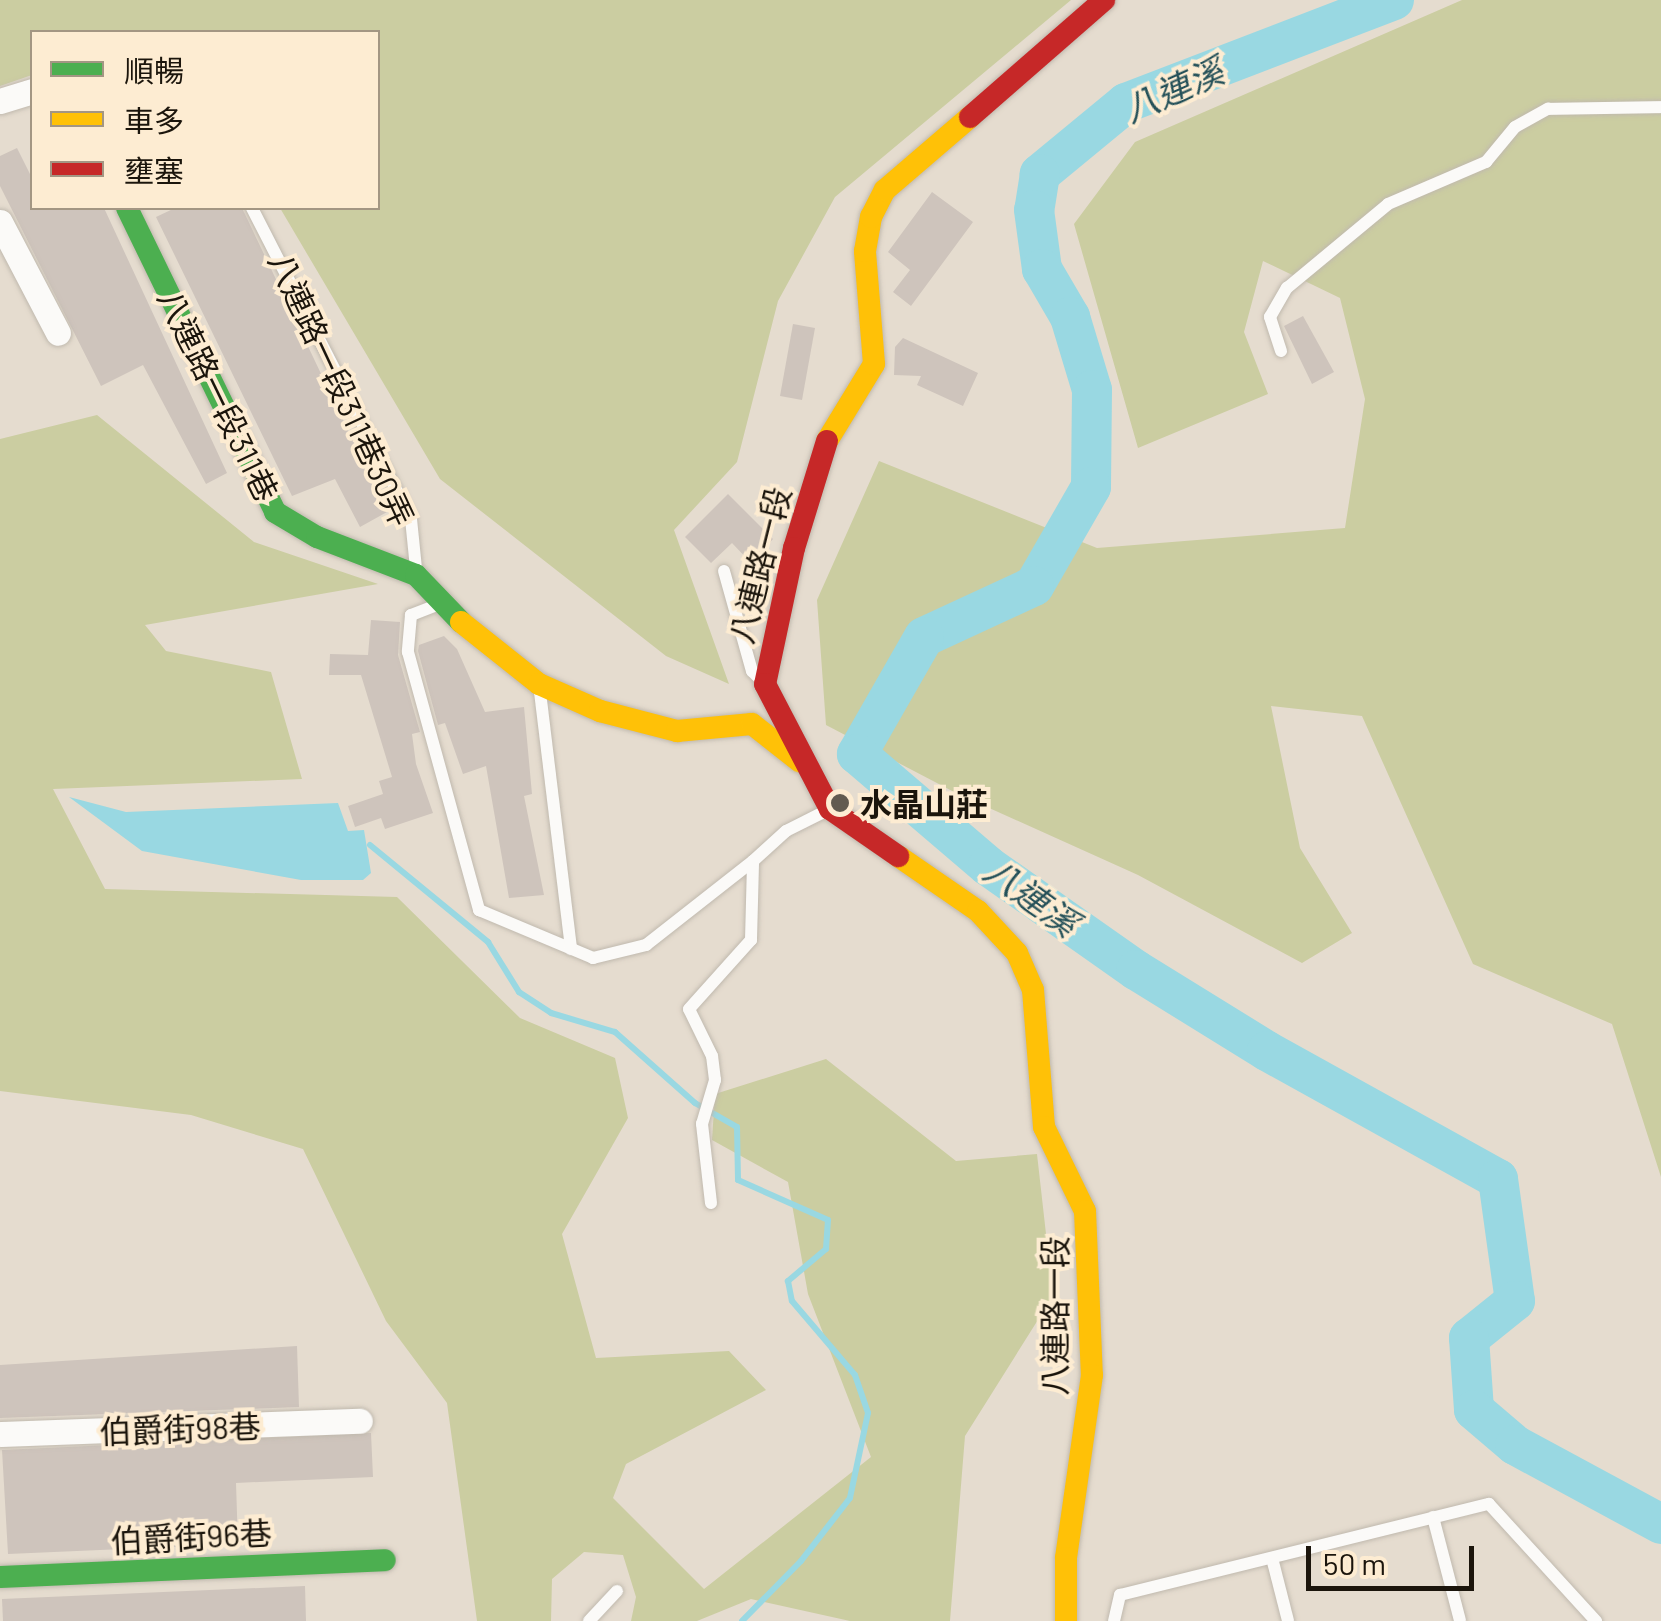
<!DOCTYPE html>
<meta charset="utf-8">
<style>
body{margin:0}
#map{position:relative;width:1661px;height:1621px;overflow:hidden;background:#e5dccf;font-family:Barlow,"Noto Sans TC",sans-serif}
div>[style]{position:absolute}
.green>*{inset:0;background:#cbcda1}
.water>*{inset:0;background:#99d8e2}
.stream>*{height:6px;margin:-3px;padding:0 3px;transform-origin:3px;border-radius:3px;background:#99d8e2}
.river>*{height:40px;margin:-20px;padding:0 20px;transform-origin:20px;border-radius:20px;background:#99d8e2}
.building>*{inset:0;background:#cec4bc}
.roads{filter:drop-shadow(0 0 2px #c0b9ae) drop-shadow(0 0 2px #c0b9ae)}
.lane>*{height:12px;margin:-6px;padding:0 6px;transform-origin:6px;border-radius:6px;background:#fbfaf8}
.street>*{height:25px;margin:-12.5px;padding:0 12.5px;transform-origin:12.5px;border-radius:12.5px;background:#fbfaf8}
.fast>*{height:22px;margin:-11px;padding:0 11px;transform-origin:11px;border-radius:11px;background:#4caf50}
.slow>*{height:22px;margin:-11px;padding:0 11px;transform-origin:11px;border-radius:11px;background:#ffc107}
.jam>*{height:22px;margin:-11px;padding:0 11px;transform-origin:11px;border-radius:11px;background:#c62828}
.dots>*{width:28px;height:28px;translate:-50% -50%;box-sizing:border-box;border:5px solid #fdecd2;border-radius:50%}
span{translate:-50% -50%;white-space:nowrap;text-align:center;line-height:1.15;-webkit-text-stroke:8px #fdecd2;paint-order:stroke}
.street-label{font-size:32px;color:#1b150c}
.poi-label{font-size:32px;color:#1b150c;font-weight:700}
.left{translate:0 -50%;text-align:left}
.water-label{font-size:35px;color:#255159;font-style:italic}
.legend{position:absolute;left:30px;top:30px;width:350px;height:180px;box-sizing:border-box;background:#fdecd2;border:2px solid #a39683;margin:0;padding:12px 18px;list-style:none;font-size:30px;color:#1b150c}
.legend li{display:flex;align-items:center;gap:20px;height:50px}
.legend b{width:50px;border:2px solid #a39683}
.scale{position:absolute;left:1306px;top:1546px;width:168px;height:45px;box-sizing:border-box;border:5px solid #1b150c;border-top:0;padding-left:12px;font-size:30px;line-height:35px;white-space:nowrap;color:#1b150c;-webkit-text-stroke:8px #fdecd2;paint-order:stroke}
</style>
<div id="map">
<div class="green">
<i style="clip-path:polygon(0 0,1071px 0,835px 197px,778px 301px,737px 462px,674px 530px,729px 684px,666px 656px,440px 479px,280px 208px,378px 208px,378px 32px,32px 32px,32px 75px,0 86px)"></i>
<i style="clip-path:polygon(1462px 0,1661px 0,1661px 1177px,1612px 1024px,1473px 964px,1362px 716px,1271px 706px,1300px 848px,1352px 933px,1302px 963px,1138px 875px,956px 793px,826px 725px,817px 600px,879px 461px,1097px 548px,1345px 528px,1365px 399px,1340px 298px,1263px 261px,1244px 332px,1268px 394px,1138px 448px,1074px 224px,1135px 142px)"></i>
<i style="clip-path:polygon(97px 415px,254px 542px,378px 584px,145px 625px,166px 651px,271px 672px,302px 779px,53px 789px,105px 889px,397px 897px,520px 1018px,615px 1058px,628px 1118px,562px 1234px,596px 1358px,729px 1351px,766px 1390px,626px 1464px,613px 1498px,704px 1589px,871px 1457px,808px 1294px,788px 1182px,712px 1140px,715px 1094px,826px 1059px,956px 1161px,1037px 1154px,1053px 1296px,965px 1436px,950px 1621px,850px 1621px,751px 1599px,697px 1621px,631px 1621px,636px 1597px,623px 1555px,584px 1552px,552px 1579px,551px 1621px,477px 1621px,447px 1403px,386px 1321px,303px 1149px,191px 1115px,0 1091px,0 439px)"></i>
</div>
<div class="water">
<i style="clip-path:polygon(69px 797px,126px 812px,338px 803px,348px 831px,364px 830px,371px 873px,363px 880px,301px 880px,142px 851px)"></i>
</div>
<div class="stream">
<i style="left:370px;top:845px;width:153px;rotate:39.4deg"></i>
<i style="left:488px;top:942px;width:59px;rotate:58.2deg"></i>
<i style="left:519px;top:992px;width:38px;rotate:33deg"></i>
<i style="left:551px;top:1013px;width:67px;rotate:16.5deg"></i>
<i style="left:615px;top:1032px;width:107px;rotate:41.6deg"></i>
<i style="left:695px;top:1103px;width:48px;rotate:29.7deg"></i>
<i style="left:737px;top:1127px;width:53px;rotate:88.9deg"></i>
<i style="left:738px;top:1180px;width:98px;rotate:24deg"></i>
<i style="left:828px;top:1220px;width:29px;rotate:94deg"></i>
<i style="left:826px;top:1249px;width:50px;rotate:139.9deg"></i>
<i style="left:788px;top:1281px;width:20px;rotate:79deg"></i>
<i style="left:792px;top:1301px;width:97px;rotate:49.6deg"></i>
<i style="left:855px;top:1375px;width:40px;rotate:71.1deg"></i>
<i style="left:868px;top:1413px;width:87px;rotate:102deg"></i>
<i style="left:850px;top:1498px;width:80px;rotate:127.9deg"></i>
<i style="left:801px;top:1561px;width:84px;rotate:134.5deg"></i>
</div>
<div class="river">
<i style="left:1394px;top:0;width:287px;rotate:159deg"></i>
<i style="left:1126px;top:103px;width:112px;rotate:140.5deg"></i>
<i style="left:1040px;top:174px;width:36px;rotate:99deg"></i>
<i style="left:1034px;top:210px;width:60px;rotate:82.3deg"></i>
<i style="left:1042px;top:269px;width:56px;rotate:59.7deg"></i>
<i style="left:1070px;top:317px;width:76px;rotate:73.2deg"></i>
<i style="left:1092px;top:390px;width:97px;rotate:90.6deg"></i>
<i style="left:1091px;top:487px;width:114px;rotate:119.9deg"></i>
<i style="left:1034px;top:586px;width:121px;rotate:155.1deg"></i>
<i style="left:924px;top:637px;width:135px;rotate:119.8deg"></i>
<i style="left:857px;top:754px;width:172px;rotate:40.5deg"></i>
<i style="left:988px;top:866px;width:181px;rotate:35.1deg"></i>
<i style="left:1136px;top:970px;width:154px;rotate:31.7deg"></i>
<i style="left:1267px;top:1051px;width:264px;rotate:29deg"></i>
<i style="left:1498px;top:1179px;width:123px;rotate:82.1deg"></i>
<i style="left:1515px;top:1301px;width:59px;rotate:141.2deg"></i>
<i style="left:1469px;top:1338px;width:72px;rotate:86deg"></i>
<i style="left:1474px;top:1410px;width:54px;rotate:40.5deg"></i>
<i style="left:1515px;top:1445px;width:166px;rotate:28.4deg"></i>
</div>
<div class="building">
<i style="clip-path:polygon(17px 148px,32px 178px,32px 208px,104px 208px,227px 473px,206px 484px,143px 365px,101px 386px,0 186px,0 156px)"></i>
<i style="clip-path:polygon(932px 192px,973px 222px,911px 306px,893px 292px,910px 270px,888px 252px)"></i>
<i style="clip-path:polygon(175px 208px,242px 208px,387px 512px,360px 527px,335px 479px,292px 496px,156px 217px)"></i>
<i style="clip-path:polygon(1303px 316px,1334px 372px,1312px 384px,1284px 326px)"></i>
<i style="clip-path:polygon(793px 324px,815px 328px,802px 400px,780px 396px)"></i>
<i style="clip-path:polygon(903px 338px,978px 373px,963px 406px,917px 385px,921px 376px,894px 375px,895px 347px)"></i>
<i style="clip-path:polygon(728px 494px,773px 539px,751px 563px,732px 543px,711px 563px,685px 537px)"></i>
<i style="clip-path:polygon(371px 620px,400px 622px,398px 655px,420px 732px,412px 734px,416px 764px,433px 813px,385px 829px,381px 818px,355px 827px,348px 806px,383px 794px,379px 781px,392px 777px,361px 675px,329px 675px,330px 654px,368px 655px)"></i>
<i style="clip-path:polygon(444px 636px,457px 649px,485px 712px,524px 707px,532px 794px,524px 796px,544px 895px,509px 898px,486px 766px,463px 774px,445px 723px,438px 725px,418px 651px,419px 645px)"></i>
<i style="clip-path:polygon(297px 1346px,299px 1407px,0 1418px,0 1365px)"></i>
<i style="clip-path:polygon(371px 1433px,373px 1477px,236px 1483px,238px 1544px,8px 1554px,2px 1450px)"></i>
<i style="clip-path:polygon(305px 1586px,306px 1621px,3px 1621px,2px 1599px)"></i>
</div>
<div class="roads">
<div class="lane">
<i style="left:252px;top:208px;width:349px;rotate:62.9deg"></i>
<i style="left:411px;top:519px;width:49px;rotate:84.2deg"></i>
<i style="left:1281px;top:351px;width:36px;rotate:-108deg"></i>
<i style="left:1270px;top:317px;width:34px;rotate:-60deg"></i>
<i style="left:1287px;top:288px;width:131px;rotate:-39.7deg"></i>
<i style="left:1388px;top:204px;width:107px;rotate:-23.2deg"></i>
<i style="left:1486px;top:162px;width:45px;rotate:-50.4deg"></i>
<i style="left:1515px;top:127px;width:38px;rotate:-29deg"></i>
<i style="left:1548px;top:109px;width:113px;rotate:-1deg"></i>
<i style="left:724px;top:571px;width:104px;rotate:74.4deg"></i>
<i style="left:752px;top:671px;width:11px;rotate:45deg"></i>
<i style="left:437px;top:605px;width:28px;rotate:159deg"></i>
<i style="left:411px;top:615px;width:37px;rotate:95deg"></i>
<i style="left:408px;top:652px;width:268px;rotate:74.6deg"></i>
<i style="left:479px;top:910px;width:124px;rotate:22.8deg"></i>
<i style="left:593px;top:958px;width:55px;rotate:-13.8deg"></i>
<i style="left:646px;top:945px;width:136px;rotate:-38.1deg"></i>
<i style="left:540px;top:692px;width:259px;rotate:83.1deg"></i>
<i style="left:711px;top:1203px;width:80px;rotate:-96.5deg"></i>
<i style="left:702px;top:1124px;width:46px;rotate:-73.5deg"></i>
<i style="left:715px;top:1080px;width:24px;rotate:-97deg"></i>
<i style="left:712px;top:1056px;width:52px;rotate:-116.1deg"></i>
<i style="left:689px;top:1009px;width:93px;rotate:-48.1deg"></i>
<i style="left:751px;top:940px;width:79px;rotate:-88.5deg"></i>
<i style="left:753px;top:861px;width:45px;rotate:-42.3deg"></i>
<i style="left:786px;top:831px;width:47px;rotate:-26.6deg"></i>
<i style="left:1433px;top:1517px;width:107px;rotate:75.4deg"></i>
<i style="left:1272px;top:1558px;width:65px;rotate:75.7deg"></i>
<i style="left:589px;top:1621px;width:41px;rotate:-47deg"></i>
<i style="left:1114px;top:1621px;width:27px;rotate:-77deg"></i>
<i style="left:1120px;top:1595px;width:380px;rotate:-13.9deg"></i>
<i style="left:1489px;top:1504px;width:159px;rotate:47.6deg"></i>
</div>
<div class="street">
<i style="left:0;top:101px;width:34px;rotate:-17deg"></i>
<i style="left:0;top:222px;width:125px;rotate:62.4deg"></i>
<i style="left:0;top:1434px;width:360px;rotate:-2.1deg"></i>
</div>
<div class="fast">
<i style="left:127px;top:208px;width:338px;rotate:64deg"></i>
<i style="left:275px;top:512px;width:49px;rotate:30.8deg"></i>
<i style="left:317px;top:537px;width:106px;rotate:21deg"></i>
<i style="left:416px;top:575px;width:65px;rotate:46.2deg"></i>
<i style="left:0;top:1577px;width:385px;rotate:-2.5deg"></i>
</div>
<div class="slow">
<i style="left:827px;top:441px;width:90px;rotate:-58.6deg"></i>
<i style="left:874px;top:364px;width:113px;rotate:-94.6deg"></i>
<i style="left:865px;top:251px;width:35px;rotate:-80deg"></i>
<i style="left:871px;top:217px;width:30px;rotate:-63deg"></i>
<i style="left:885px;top:190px;width:112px;rotate:-40.7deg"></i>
<i style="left:461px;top:622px;width:100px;rotate:38.5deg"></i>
<i style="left:539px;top:684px;width:67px;rotate:23.9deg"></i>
<i style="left:600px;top:711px;width:80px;rotate:14.6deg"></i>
<i style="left:677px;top:731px;width:75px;rotate:-5.3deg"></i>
<i style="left:752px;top:724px;width:60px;rotate:38.2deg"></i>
<i style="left:898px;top:856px;width:97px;rotate:34.5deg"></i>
<i style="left:978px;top:911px;width:57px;rotate:47.1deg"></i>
<i style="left:1017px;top:953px;width:40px;rotate:66.6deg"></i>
<i style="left:1033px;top:990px;width:137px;rotate:85.4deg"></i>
<i style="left:1044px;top:1127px;width:93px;rotate:64deg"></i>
<i style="left:1085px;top:1211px;width:164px;rotate:87.6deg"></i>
<i style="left:1092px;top:1375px;width:185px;rotate:98.1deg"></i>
<i style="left:1066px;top:1558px;width:63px;rotate:90deg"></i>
</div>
<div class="jam">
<i style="left:970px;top:117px;width:178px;rotate:-41.1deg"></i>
<i style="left:827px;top:441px;width:112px;rotate:107.1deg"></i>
<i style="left:794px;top:548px;width:139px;rotate:102deg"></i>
<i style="left:765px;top:684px;width:141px;rotate:62.5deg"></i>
<i style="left:830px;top:809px;width:83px;rotate:34.7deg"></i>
</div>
</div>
<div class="dots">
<i style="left:840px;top:803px;background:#625b50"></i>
</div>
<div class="street-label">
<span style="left:342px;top:389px;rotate:65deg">八連路一段311巷30弄</span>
<span style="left:219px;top:395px;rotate:64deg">八連路一段311巷</span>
<span style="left:759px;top:565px;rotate:-76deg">八連路一段</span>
<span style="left:1054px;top:1316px;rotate:-90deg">八連路一段</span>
<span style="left:180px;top:1428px;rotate:-2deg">伯爵街98巷</span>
<span style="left:191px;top:1536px;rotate:-3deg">伯爵街96巷</span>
</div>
<div class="poi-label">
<span class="left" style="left:860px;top:803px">水晶山莊</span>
</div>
<div class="water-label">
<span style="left:1173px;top:89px;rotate:-24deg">八連溪</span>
<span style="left:1032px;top:896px;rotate:36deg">八連溪</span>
</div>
<ul class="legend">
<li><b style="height:12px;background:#4caf50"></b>順暢</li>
<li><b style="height:12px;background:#ffc107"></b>車多</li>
<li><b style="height:12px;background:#c62828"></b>壅塞</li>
</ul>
<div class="scale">50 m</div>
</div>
